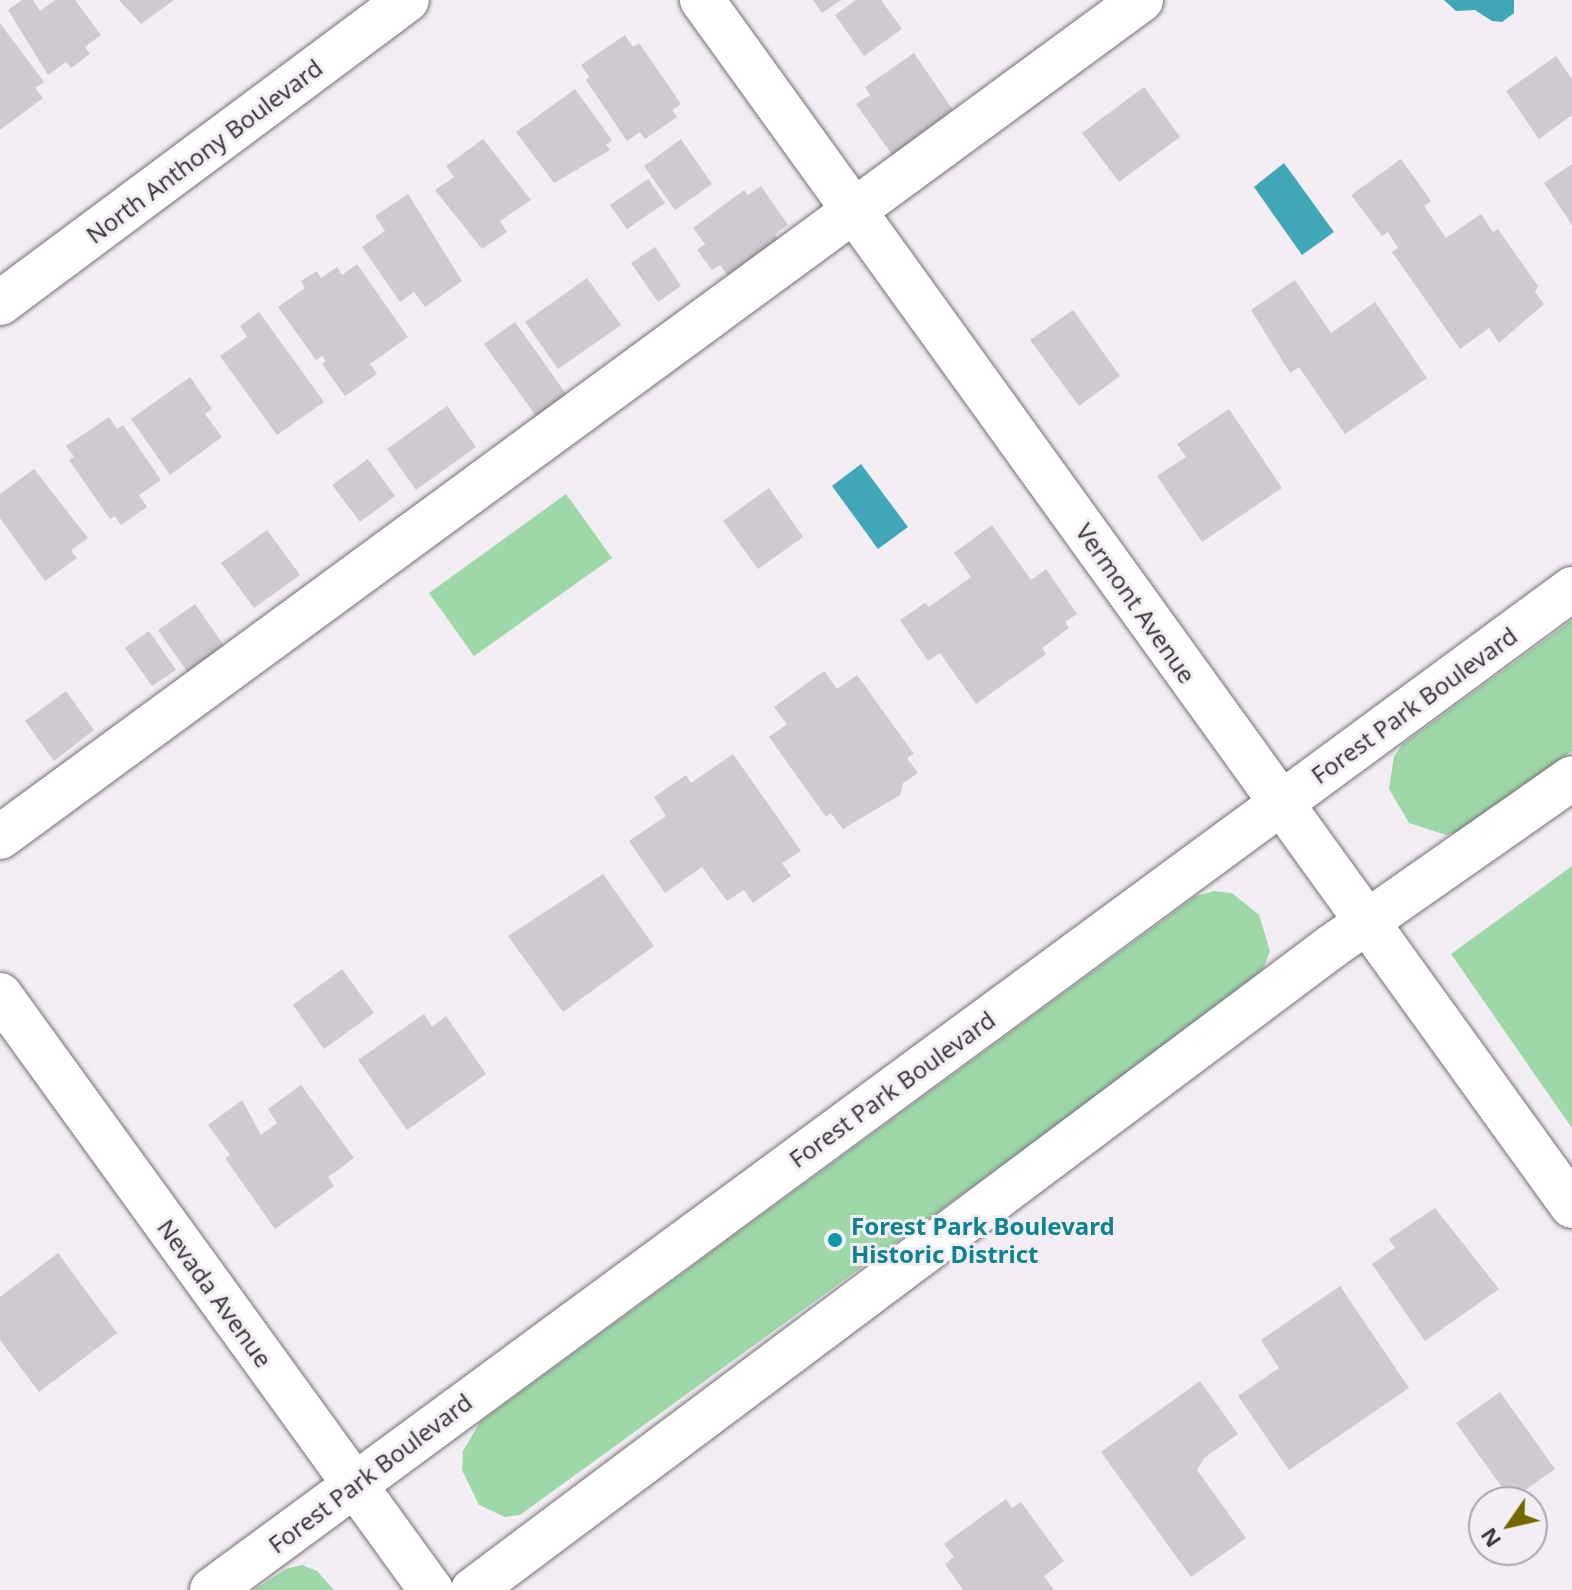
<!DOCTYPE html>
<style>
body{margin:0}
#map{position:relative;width:1572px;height:1590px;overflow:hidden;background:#f3edf4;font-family:"Noto Sans",sans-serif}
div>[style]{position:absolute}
.green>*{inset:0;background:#9ed7a8}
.water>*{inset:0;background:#40a7b8}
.building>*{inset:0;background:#d0c9d0}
.roads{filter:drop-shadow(0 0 2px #746e75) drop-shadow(0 0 2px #746e75)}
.minor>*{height:44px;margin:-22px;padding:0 22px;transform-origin:22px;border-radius:22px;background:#fff}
.major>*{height:44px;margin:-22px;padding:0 22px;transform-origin:22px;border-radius:22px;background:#fff}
.dots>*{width:22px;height:22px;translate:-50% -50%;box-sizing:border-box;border:4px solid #f3edf4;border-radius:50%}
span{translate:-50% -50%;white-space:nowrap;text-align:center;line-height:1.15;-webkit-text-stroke:6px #f3edf4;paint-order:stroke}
.street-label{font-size:24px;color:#3d3a3d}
.culture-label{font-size:24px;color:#0d838f;font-weight:700}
.left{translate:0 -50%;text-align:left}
.north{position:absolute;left:1468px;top:1486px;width:80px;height:80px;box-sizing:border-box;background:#f3edf4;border:2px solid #aaa5ab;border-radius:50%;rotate:236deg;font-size:22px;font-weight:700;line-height:32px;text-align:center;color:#3d3a3d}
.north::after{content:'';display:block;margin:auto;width:28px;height:36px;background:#716900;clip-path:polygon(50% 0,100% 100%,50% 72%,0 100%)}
</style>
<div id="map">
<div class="green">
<i style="clip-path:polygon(566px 494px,612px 558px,474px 656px,429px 593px)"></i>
<i style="clip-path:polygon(1572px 620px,1572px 751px,1463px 830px,1446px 835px,1409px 823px,1389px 789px,1394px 756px,1403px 744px)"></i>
<i style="clip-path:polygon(1572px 866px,1572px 1128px,1451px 954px)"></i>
<i style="clip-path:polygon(1214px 891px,1232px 893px,1259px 915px,1270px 951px,1259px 979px,520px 1515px,505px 1517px,479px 1505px,462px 1470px,463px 1451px,480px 1422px,1196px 896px)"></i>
<i style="clip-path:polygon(302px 1565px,317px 1571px,334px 1590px,254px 1590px,286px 1569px)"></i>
</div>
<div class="water">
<i style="clip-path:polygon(1444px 0,1514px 0,1514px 13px,1502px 22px,1492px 21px,1475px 10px,1456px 11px)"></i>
<i style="clip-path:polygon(1284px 163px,1334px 232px,1302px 255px,1254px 187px)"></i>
<i style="clip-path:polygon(861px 464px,908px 527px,878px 549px,832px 486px)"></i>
</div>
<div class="building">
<i style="clip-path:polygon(22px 0,33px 0,40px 11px,55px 0,75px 0,101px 35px,85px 47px,90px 54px,71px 68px,66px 62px,48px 75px,8px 10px)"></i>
<i style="clip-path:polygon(119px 0,174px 0,141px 24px)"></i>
<i style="clip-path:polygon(813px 0,841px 0,822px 13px)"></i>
<i style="clip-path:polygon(856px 0,881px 0,902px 29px,864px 56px,835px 15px)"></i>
<i style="clip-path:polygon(0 23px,44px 82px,35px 88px,43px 98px,0 130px)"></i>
<i style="clip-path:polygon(625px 35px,633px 47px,639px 43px,681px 104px,672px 110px,677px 117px,645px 139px,640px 132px,627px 141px,586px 80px,589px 77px,581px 65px)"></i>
<i style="clip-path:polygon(914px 53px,957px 116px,895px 159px,856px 104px,870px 95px,865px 87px)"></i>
<i style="clip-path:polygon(1556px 56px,1572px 79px,1572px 115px,1539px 139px,1506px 91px)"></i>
<i style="clip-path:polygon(1144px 87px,1180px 137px,1119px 182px,1082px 133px)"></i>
<i style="clip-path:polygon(575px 89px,612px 140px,606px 145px,610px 150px,554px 183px,516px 132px)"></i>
<i style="clip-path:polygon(483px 139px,531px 200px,500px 221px,507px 232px,482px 249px,435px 190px,454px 177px,446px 166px)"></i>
<i style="clip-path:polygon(681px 139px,712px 184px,675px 210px,644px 166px)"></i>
<i style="clip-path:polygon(1401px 159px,1431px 201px,1424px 206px,1446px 238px,1481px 214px,1493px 232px,1498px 229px,1538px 286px,1535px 292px,1544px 304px,1499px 343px,1489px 328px,1460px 349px,1392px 252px,1398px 248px,1388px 232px,1382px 236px,1351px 195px)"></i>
<i style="clip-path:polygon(1572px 164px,1572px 225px,1544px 183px)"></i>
<i style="clip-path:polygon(648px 179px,665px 203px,627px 229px,610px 205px)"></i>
<i style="clip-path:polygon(761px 186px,788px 225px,775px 234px,778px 239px,728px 276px,720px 265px,712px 270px,697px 250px,705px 244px,693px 228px,744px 190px,748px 195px)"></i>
<i style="clip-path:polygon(408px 194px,462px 281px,425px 307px,414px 292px,400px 302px,362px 247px,385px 231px,375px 216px)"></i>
<i style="clip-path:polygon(655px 247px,681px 286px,658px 302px,631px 263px)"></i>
<i style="clip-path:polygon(357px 264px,408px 337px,370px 364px,377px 374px,345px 396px,322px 364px,326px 361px,322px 356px,316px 360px,278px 307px,305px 288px,301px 281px,317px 271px,321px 278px,337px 267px,342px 275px)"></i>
<i style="clip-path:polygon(587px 278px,621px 325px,558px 369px,525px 322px)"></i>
<i style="clip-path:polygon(1295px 280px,1331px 333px,1375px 302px,1427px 378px,1345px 434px,1299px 367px,1290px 373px,1251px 310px)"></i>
<i style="clip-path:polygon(1073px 310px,1120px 376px,1079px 406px,1030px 340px)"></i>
<i style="clip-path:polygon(259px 312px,324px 402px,277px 435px,220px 356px,247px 337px,240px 326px)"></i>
<i style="clip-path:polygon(515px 322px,567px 395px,536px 416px,484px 344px)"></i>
<i style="clip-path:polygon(190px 377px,212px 409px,205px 414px,222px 437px,170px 475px,131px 419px)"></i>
<i style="clip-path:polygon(447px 406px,476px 447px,416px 490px,387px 449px)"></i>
<i style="clip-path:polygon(1229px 409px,1282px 488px,1202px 542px,1157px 476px,1186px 457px,1177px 444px)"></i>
<i style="clip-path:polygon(109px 417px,117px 429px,123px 425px,161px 480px,139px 495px,147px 507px,121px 525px,115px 516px,110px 519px,69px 460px,74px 457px,66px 446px)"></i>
<i style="clip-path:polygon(368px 459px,395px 496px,360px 522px,332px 485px)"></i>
<i style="clip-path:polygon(34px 469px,88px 538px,71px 550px,77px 558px,45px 581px,0 518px,0 494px)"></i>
<i style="clip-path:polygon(769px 488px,803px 537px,758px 569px,723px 521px)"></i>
<i style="clip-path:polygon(992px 525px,1031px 580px,1046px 569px,1077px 614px,1065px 622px,1069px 628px,1042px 648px,1046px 654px,976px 704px,940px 653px,928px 661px,900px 620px,925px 603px,929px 607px,971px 577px,954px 553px)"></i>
<i style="clip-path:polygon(267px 530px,300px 575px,254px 608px,221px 563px)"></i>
<i style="clip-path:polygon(195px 604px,225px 647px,188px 673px,158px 630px)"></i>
<i style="clip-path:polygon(149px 631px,176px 670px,152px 686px,125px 648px)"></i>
<i style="clip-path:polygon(824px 671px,837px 689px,857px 675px,914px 754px,907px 758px,918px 773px,903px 783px,900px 795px,843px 829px,831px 813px,826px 817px,769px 737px,787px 724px,774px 707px)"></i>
<i style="clip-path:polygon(66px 691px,94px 730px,54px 761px,25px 721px)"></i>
<i style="clip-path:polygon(733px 754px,801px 851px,782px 863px,791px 876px,753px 903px,744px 890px,727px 901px,702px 867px,665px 893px,629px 841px,666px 816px,654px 797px,686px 775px,691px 783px)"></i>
<i style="clip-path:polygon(603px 874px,654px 946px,563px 1012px,508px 936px)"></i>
<i style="clip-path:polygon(342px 969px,374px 1013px,324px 1049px,293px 1005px)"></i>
<i style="clip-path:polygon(424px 1014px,432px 1027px,446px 1016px,486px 1074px,407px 1130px,358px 1060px)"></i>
<i style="clip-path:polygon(301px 1085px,354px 1158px,328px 1177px,334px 1186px,275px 1229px,225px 1158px,230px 1155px,208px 1125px,242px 1100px,261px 1135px,277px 1123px,268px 1109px)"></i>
<i style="clip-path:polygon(1435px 1208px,1499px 1289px,1425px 1341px,1372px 1264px,1395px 1248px,1389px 1239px)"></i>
<i style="clip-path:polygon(58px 1253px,117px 1333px,39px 1392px,0 1340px,0 1297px)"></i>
<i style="clip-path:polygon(1340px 1286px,1409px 1388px,1289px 1470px,1238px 1396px,1279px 1368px,1261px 1340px)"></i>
<i style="clip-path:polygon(1200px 1381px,1238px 1434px,1204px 1458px,1197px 1470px,1246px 1538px,1191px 1577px,1101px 1452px)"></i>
<i style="clip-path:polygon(1500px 1392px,1555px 1469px,1511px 1500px,1456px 1423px)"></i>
<i style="clip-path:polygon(1006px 1499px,1012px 1508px,1021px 1502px,1064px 1561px,1044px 1576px,1054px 1590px,963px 1590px,945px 1564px,954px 1557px,944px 1544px)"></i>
</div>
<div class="roads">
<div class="minor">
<i style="left:702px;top:0;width:1487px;rotate:54.19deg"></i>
<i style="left:0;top:837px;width:1415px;rotate:-36.26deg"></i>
<i style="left:0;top:995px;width:735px;rotate:54.08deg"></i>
<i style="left:212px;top:1590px;width:1689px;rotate:-36.35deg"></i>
<i style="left:473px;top:1590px;width:1072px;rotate:-36.85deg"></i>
<i style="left:1331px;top:947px;width:294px;rotate:-35deg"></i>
</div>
<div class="major">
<i style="left:0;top:303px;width:507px;rotate:-36.67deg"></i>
</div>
</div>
<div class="dots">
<i style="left:835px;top:1240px;background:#0f9aa8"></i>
</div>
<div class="street-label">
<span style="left:204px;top:151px;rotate:-37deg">North Anthony Boulevard</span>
<span style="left:1136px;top:603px;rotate:55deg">Vermont Avenue</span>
<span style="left:1414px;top:705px;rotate:-36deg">Forest Park Boulevard</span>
<span style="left:892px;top:1089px;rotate:-36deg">Forest Park Boulevard</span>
<span style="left:215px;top:1293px;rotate:54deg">Nevada Avenue</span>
<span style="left:370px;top:1473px;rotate:-37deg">Forest Park Boulevard</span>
</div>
<div class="culture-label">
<span class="left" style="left:851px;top:1240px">Forest Park Boulevard<br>Historic District</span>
</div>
<div class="north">N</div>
</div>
